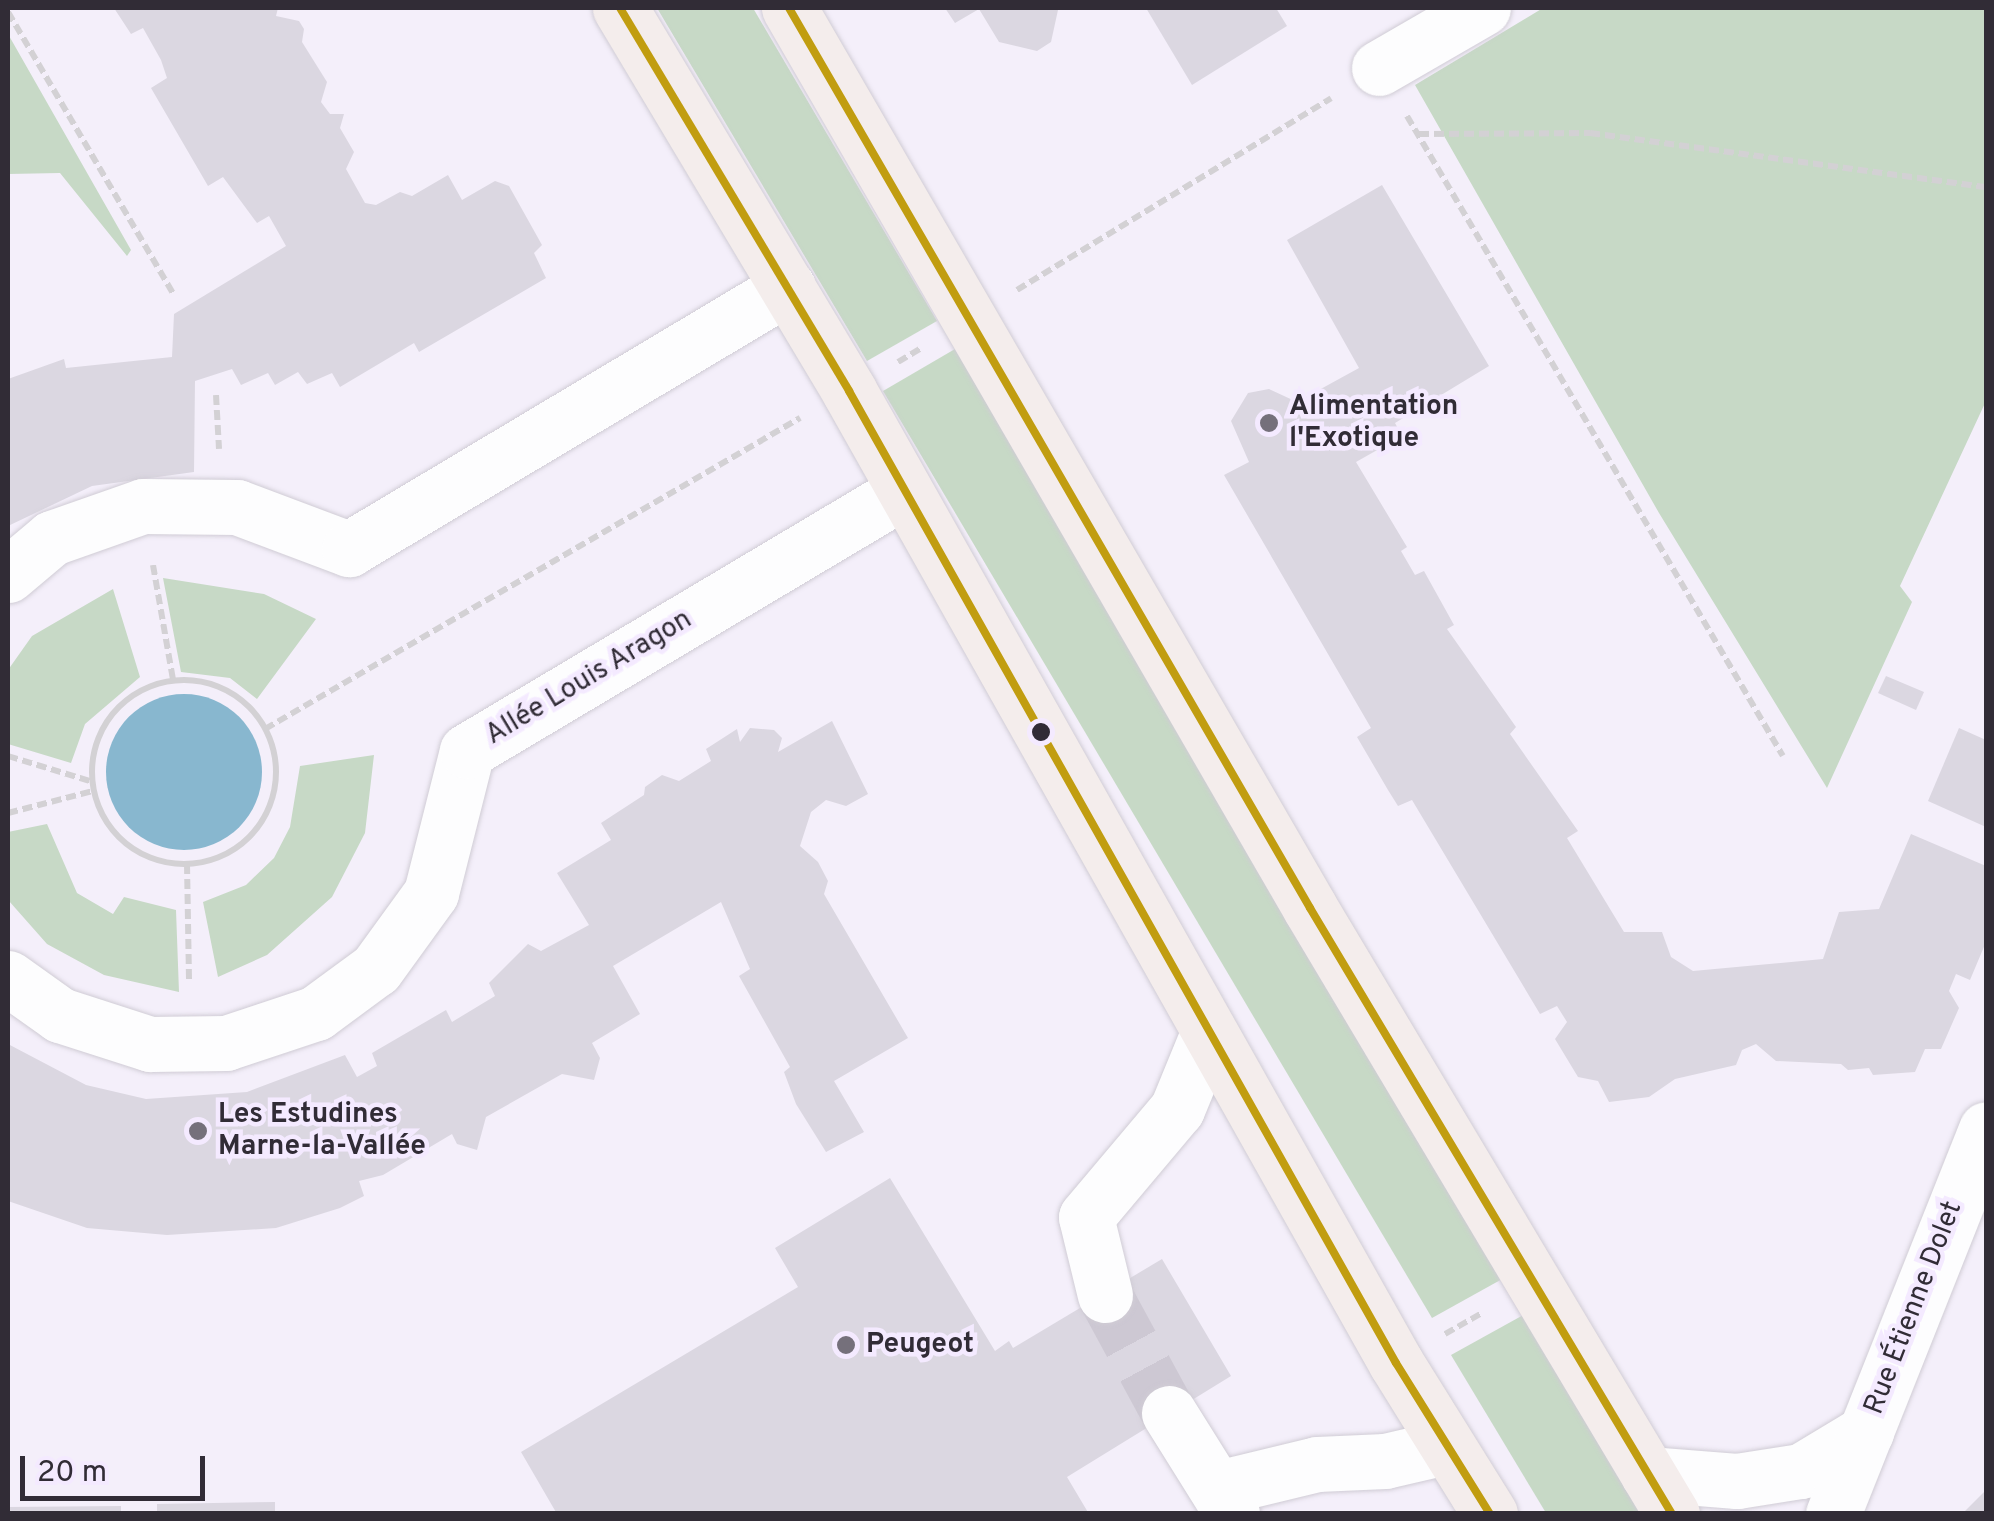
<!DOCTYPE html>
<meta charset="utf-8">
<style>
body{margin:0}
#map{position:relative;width:1994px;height:1521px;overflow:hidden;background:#f4effa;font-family:Overpass,sans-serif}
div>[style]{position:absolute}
.green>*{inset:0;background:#c7d9c6}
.water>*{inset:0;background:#88b7cf}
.round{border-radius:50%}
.building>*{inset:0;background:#dbd7e1}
.minor-tunnel>*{height:55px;margin-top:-27.5px;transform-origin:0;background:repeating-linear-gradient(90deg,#cdc8d3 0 55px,transparent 0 83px)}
.path>*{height:6px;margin-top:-3px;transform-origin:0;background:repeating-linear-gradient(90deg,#d3d1d4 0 10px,transparent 0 15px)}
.path>.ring{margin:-3px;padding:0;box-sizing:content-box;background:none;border:6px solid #d3d1d4;border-radius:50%}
.roads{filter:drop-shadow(0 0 2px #d0ccd5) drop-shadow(0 0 2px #d0ccd5)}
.minor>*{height:55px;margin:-27.5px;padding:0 27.5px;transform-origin:27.5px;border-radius:27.5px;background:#fdfdfe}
.major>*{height:55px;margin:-27.5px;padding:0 27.5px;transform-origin:27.5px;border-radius:27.5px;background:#f4edec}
.bus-1>*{height:8px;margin:-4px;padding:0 4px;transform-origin:4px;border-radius:4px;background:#c19d10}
.dots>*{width:28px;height:28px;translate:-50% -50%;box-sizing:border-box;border:5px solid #f4eaff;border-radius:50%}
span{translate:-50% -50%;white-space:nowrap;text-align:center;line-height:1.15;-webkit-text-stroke:9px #f4eaff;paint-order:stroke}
.poi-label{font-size:28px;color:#312c36;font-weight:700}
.left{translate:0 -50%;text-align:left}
.street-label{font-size:28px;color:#312c36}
.frame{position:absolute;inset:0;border:10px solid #312c36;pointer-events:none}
.scale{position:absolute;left:20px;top:1456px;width:185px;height:45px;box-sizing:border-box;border:5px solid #312c36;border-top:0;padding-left:12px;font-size:30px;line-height:35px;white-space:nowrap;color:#312c36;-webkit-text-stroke:8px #f4eaff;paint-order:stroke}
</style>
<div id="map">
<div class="green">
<i style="clip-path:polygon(657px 8px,753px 8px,937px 321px,867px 361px)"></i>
<i style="clip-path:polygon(1543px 8px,1986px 8px,1986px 401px,1900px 586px,1912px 602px,1827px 788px,1659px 513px,1415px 85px)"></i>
<i style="clip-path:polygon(8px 34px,131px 250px,127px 256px,60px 173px,8px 174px)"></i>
<i style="clip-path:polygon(955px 349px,1504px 1278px,1432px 1318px,883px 391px)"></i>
<i style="clip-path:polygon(163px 578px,264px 594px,316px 619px,257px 699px,230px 678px,181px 672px)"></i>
<i style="clip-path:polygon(113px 589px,140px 677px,85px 724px,71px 763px,8px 744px,8px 670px,32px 636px)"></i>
<i style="clip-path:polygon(374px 755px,365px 833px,332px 897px,267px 955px,218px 977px,203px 902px,246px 885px,274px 858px,290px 827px,300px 766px)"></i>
<i style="clip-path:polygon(47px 824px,77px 893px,113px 914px,124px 897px,176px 910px,179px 992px,104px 975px,47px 944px,9px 901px,8px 832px)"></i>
<i style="clip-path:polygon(1527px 1313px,1645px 1513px,1546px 1513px,1451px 1355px)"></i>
</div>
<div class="water">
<i class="round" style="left:106px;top:694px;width:156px;height:156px"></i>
</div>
<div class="building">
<i style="clip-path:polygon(114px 8px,278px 8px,276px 16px,299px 21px,304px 29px,302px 42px,327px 82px,321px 102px,330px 114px,344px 114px,340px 128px,354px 152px,346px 169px,365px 203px,376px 205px,400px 192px,412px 196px,448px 175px,462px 200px,495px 181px,509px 186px,542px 245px,534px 253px,546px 278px,419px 352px,414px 343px,340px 387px,332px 373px,307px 384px,298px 372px,275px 385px,268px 373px,241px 385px,232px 369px,195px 381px,194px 472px,92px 486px,8px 526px,8px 379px,64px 359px,66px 368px,172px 357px,174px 314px,286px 246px,269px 216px,257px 223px,223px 177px,208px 186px,151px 88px,167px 78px,161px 60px,143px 28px,131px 34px)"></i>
<i style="clip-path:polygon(945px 8px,1057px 8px,1058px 10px,1051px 42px,1037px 51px,999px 42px,979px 9px,955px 23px)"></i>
<i style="clip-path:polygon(1146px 8px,1276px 8px,1287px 26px,1192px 85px)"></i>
<i style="clip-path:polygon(1382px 185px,1489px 366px,1395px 423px,1402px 436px,1356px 462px,1407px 547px,1401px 551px,1415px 575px,1424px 571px,1454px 625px,1447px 629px,1516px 727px,1510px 734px,1578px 831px,1567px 838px,1624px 932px,1662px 932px,1671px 957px,1693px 971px,1823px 959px,1839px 912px,1879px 909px,1911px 834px,1986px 866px,1986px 942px,1970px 980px,1956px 974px,1949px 991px,1959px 1008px,1941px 1049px,1925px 1049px,1915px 1072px,1873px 1075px,1869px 1068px,1848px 1070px,1841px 1064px,1776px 1061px,1756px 1044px,1742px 1050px,1736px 1065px,1675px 1079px,1649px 1097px,1609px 1102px,1598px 1081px,1578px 1077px,1555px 1039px,1567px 1022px,1557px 1006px,1540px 1014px,1412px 800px,1398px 806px,1388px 790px,1357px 737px,1371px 728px,1224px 475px,1249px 462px,1231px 421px,1248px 393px,1269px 389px,1297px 402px,1359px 368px,1287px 240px)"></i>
<i style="clip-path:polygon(1886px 676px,1924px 692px,1916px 710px,1878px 693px)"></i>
<i style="clip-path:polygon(832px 721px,868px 794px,846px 806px,826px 800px,811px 812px,800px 846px,818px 862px,828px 881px,824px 894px,908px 1038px,834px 1081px,864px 1132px,826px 1152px,796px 1104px,784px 1072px,790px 1067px,739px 976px,750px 969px,721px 902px,613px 966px,640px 1014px,592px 1043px,600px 1058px,594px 1080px,562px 1074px,486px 1117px,477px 1150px,457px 1144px,452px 1134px,383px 1175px,359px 1181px,364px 1196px,340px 1208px,276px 1228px,167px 1235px,87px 1228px,8px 1201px,8px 1044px,86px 1085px,146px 1099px,247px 1092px,345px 1055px,357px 1077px,377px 1066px,372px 1053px,446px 1010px,452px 1022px,495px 996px,489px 983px,528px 944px,541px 951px,589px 925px,557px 873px,611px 840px,601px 823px,644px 795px,645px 787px,662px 775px,679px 781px,711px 761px,706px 749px,737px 729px,740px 742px,750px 728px,774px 730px,782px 738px,778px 752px)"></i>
<i style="clip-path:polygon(1959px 728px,1986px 740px,1986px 827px,1928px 801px)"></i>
<i style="clip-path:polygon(890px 1178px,995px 1351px,1009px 1341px,1013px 1348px,1162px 1259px,1231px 1376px,1067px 1477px,1089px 1514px,557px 1514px,521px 1452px,798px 1287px,775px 1248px)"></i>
<i style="clip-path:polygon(1986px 1490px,1986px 1514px,1962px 1514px)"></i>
<i style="clip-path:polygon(275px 1502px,275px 1514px,157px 1514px,157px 1504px)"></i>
<i style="clip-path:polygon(121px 1506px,121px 1514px,8px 1514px,8px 1507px)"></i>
</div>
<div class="minor-tunnel">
<i style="left:1105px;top:1295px;width:134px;rotate:61.5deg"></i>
</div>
<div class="path">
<i style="left:8px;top:12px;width:326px;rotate:59.6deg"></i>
<i style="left:1407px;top:116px;width:742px;rotate:59.57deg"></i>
<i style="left:1419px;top:134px;width:171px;rotate:-0.3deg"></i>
<i style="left:1590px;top:133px;width:400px;rotate:7.8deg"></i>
<i style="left:1017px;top:290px;width:368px;rotate:-31.4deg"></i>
<i style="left:898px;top:362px;width:27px;rotate:-31deg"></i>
<i style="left:216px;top:395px;width:54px;rotate:86.8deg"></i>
<i style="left:153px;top:565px;width:117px;rotate:80.1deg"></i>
<i class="ring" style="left:92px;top:680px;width:178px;height:178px"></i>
<i style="left:265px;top:729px;width:619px;rotate:-30.17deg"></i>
<i style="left:8px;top:756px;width:86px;rotate:17deg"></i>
<i style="left:8px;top:813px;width:88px;rotate:-14.5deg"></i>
<i style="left:187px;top:864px;width:119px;rotate:89deg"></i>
<i style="left:1445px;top:1334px;width:43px;rotate:-29.6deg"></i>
</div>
<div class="roads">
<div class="minor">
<i style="left:1379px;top:68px;width:120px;rotate:-30deg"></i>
<i style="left:8px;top:575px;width:57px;rotate:-40.1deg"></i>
<i style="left:52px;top:538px;width:96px;rotate:-19.4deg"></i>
<i style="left:143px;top:506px;width:94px;rotate:0.6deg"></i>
<i style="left:237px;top:507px;width:120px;rotate:20.6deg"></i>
<i style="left:349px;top:549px;width:511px;rotate:-30.83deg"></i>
<i style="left:8px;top:978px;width:64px;rotate:35.4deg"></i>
<i style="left:60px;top:1015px;width:95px;rotate:17.9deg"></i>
<i style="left:150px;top:1044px;width:76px;rotate:-0.8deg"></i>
<i style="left:226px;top:1043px;width:95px;rotate:-18.4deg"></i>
<i style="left:316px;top:1013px;width:74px;rotate:-36.3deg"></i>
<i style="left:376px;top:969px;width:94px;rotate:-54.1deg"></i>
<i style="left:431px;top:893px;width:146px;rotate:-75.8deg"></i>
<i style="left:467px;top:751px;width:508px;rotate:-30.75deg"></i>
<i style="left:1105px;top:1295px;width:80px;rotate:-103.7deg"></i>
<i style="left:1086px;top:1217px;width:141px;rotate:-49.9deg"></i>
<i style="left:1177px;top:1109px;width:84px;rotate:-67.7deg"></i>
<i style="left:1169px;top:1413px;width:119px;rotate:58deg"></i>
<i style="left:1648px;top:1474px;width:89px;rotate:4.5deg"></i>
<i style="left:1737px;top:1481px;width:65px;rotate:-8.9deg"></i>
<i style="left:1801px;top:1471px;width:76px;rotate:-31deg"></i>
<i style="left:1218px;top:1488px;width:102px;rotate:-13.6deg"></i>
<i style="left:1317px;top:1464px;width:68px;rotate:-2.5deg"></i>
<i style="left:1385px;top:1461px;width:62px;rotate:-13.1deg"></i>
<i style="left:1833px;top:1514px;width:414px;rotate:-68.3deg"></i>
</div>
<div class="major">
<i style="left:620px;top:8px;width:446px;rotate:59.1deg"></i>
<i style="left:849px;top:391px;width:1115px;rotate:60.63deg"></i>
<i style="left:1396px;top:1363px;width:178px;rotate:58.1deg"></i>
<i style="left:789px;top:8px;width:1040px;rotate:59.93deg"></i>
<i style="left:1310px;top:908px;width:706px;rotate:59.15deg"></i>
</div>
</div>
<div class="bus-1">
<i style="left:620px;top:8px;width:446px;rotate:59.1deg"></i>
<i style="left:849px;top:391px;width:1115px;rotate:60.63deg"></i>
<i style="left:1396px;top:1363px;width:178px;rotate:58.1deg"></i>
<i style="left:789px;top:8px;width:1040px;rotate:59.93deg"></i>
<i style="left:1310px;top:908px;width:706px;rotate:59.15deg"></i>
</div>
<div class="dots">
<i style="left:1269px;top:423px;background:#75707b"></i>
<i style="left:1041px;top:732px;background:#312c36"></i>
<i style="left:198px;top:1131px;background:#75707b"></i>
<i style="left:846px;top:1345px;background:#75707b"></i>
</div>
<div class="poi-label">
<span class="left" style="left:1289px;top:423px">Alimentation<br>l'Exotique</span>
<span class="left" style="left:218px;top:1131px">Les Estudines<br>Marne-la-Vallée</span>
<span class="left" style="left:866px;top:1345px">Peugeot</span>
</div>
<div class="street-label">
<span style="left:589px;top:678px;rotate:-31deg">Allée Louis Aragon</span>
<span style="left:1914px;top:1308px;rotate:-69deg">Rue Étienne Dolet</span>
</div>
<div class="frame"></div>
<div class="scale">20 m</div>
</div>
